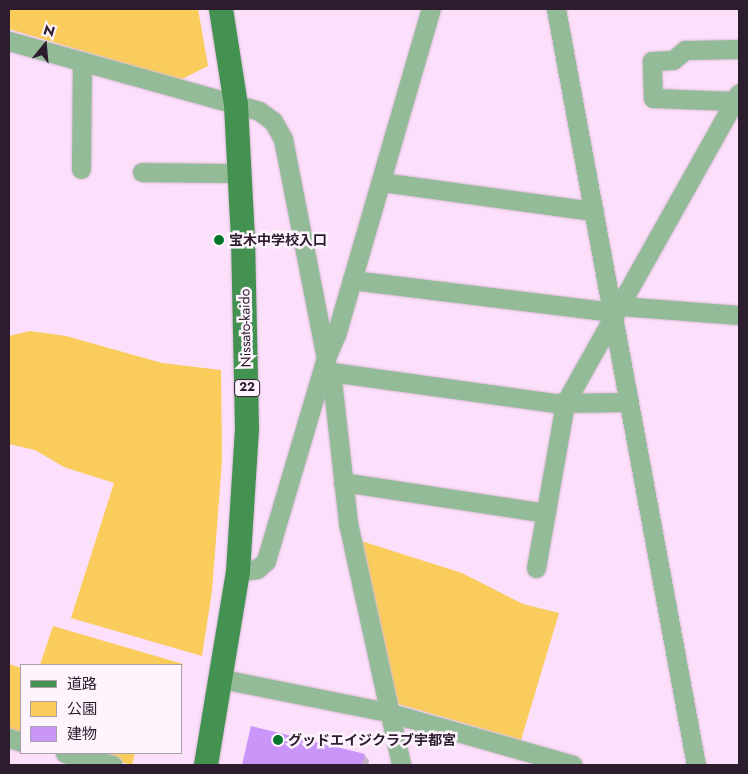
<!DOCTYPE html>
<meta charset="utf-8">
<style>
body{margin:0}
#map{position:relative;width:748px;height:774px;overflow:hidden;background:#fcdffa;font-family:Jost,"Noto Sans JP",sans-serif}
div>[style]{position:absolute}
.green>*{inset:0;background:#f9cc5b}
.shadow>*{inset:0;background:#0003}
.building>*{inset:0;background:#c995f8}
.roads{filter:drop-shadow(0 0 1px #d7bcd5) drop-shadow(0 0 1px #d7bcd5)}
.minor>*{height:19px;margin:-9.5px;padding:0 9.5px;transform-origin:9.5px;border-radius:9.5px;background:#94bb98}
.major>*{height:24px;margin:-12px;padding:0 12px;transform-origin:12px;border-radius:12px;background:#449251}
.dots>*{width:14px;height:14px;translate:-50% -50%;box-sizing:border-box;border:2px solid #fdf4fd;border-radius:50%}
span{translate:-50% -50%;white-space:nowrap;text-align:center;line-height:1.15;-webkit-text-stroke:5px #fdf4fd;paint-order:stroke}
.shield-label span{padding:1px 4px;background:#fdf4fd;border:1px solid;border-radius:4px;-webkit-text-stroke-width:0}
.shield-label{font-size:12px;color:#2d1c2d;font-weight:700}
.poi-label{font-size:14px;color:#2d1c2d;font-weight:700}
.left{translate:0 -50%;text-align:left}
.street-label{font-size:14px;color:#2d1c2d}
.frame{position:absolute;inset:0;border:10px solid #2d1c2d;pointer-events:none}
.legend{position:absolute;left:20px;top:664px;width:162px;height:90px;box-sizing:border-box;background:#fdf4fd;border:1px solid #aa9eaa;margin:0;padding:6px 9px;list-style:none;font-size:15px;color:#2d1c2d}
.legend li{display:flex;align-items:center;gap:10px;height:25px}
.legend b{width:25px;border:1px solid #aa9eaa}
.north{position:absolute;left:20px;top:20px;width:50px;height:50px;-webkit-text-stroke:4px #fdf4fd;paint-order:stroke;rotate:17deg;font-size:14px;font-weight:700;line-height:20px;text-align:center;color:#2d1c2d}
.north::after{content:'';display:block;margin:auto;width:18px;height:22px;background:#2d1c2d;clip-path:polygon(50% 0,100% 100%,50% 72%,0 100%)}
</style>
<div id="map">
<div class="green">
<i style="clip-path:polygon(9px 9px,198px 9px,208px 66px,180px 80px,9px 29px)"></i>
<i style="clip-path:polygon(30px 331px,66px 336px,162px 363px,221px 370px,222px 461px,212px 591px,202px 656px,71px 618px,114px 483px,64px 467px,35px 450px,9px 444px,9px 336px)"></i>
<i style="clip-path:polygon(358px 540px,462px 573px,523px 604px,559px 613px,521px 740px,395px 703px)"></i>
<i style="clip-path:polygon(53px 626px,183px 664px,181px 673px,181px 665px,40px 665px)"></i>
<i style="clip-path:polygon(9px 664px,21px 668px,21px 736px,9px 732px)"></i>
<i style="clip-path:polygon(86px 753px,135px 753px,132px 765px)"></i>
</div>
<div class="shadow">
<i style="clip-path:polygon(252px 728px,364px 755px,369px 760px,368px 765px,243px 765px)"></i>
</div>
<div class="building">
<i style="clip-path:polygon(251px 726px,365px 754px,362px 765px,242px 765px)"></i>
</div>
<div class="roads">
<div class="minor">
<i style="left:556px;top:9px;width:769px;rotate:79.51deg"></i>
<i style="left:9px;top:41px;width:260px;rotate:15.6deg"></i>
<i style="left:259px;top:111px;width:17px;rotate:36deg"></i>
<i style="left:273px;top:121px;width:21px;rotate:61deg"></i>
<i style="left:283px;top:139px;width:223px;rotate:78.9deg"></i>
<i style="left:326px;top:358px;width:212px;rotate:106.5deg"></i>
<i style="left:266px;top:561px;width:12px;rotate:138deg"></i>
<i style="left:257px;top:569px;width:19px;rotate:171deg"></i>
<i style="left:735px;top:101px;width:82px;rotate:-177.9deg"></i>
<i style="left:653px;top:98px;width:37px;rotate:-92deg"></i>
<i style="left:652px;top:61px;width:21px;rotate:-3deg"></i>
<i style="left:673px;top:60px;width:16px;rotate:-40deg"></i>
<i style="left:685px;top:50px;width:54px;rotate:-1.1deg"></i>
<i style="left:81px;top:169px;width:108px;rotate:-89.5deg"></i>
<i style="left:142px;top:172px;width:98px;rotate:0.6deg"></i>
<i style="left:381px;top:182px;width:215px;rotate:7.8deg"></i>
<i style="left:352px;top:280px;width:263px;rotate:7deg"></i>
<i style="left:621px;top:306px;width:118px;rotate:4.4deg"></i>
<i style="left:326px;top:358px;width:25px;rotate:-67deg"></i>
<i style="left:336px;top:335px;width:340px;rotate:-73.8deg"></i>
<i style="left:324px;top:371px;width:232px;rotate:7.9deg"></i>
<i style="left:554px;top:403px;width:75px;rotate:-0.8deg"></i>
<i style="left:331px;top:371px;width:153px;rotate:83.6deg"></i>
<i style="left:348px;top:523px;width:248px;rotate:77.6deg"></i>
<i style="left:343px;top:482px;width:205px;rotate:8.7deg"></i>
<i style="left:536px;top:568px;width:168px;rotate:-80deg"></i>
<i style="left:565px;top:403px;width:355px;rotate:-60.7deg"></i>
<i style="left:222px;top:679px;width:168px;rotate:11.3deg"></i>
<i style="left:387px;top:712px;width:193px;rotate:15.9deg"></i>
<i style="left:9px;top:738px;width:13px;rotate:18deg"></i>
<i style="left:65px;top:753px;width:49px;rotate:14deg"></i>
</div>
<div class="major">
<i style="left:206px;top:765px;width:196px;rotate:-80.6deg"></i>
<i style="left:238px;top:572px;width:144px;rotate:-86.4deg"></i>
<i style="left:247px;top:428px;width:189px;rotate:-91.2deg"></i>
<i style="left:243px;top:239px;width:134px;rotate:-93deg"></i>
<i style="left:236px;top:105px;width:97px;rotate:-98.9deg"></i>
</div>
</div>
<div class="dots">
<i style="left:219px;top:240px;background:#01752a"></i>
<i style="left:278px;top:740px;background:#01752a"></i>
</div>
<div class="shield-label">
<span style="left:247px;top:388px">22</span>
</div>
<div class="poi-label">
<span class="left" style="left:229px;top:240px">宝木中学校入口</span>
<span class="left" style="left:288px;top:740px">グッドエイジクラブ宇都宮</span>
</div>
<div class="street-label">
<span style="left:245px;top:328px;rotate:-91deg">Nissato-kaido</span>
</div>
<div class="frame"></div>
<ul class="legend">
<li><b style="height:6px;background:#449251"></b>道路</li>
<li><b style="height:14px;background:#f9cc5b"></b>公園</li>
<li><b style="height:14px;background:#c995f8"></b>建物</li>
</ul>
<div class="north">N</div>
</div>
